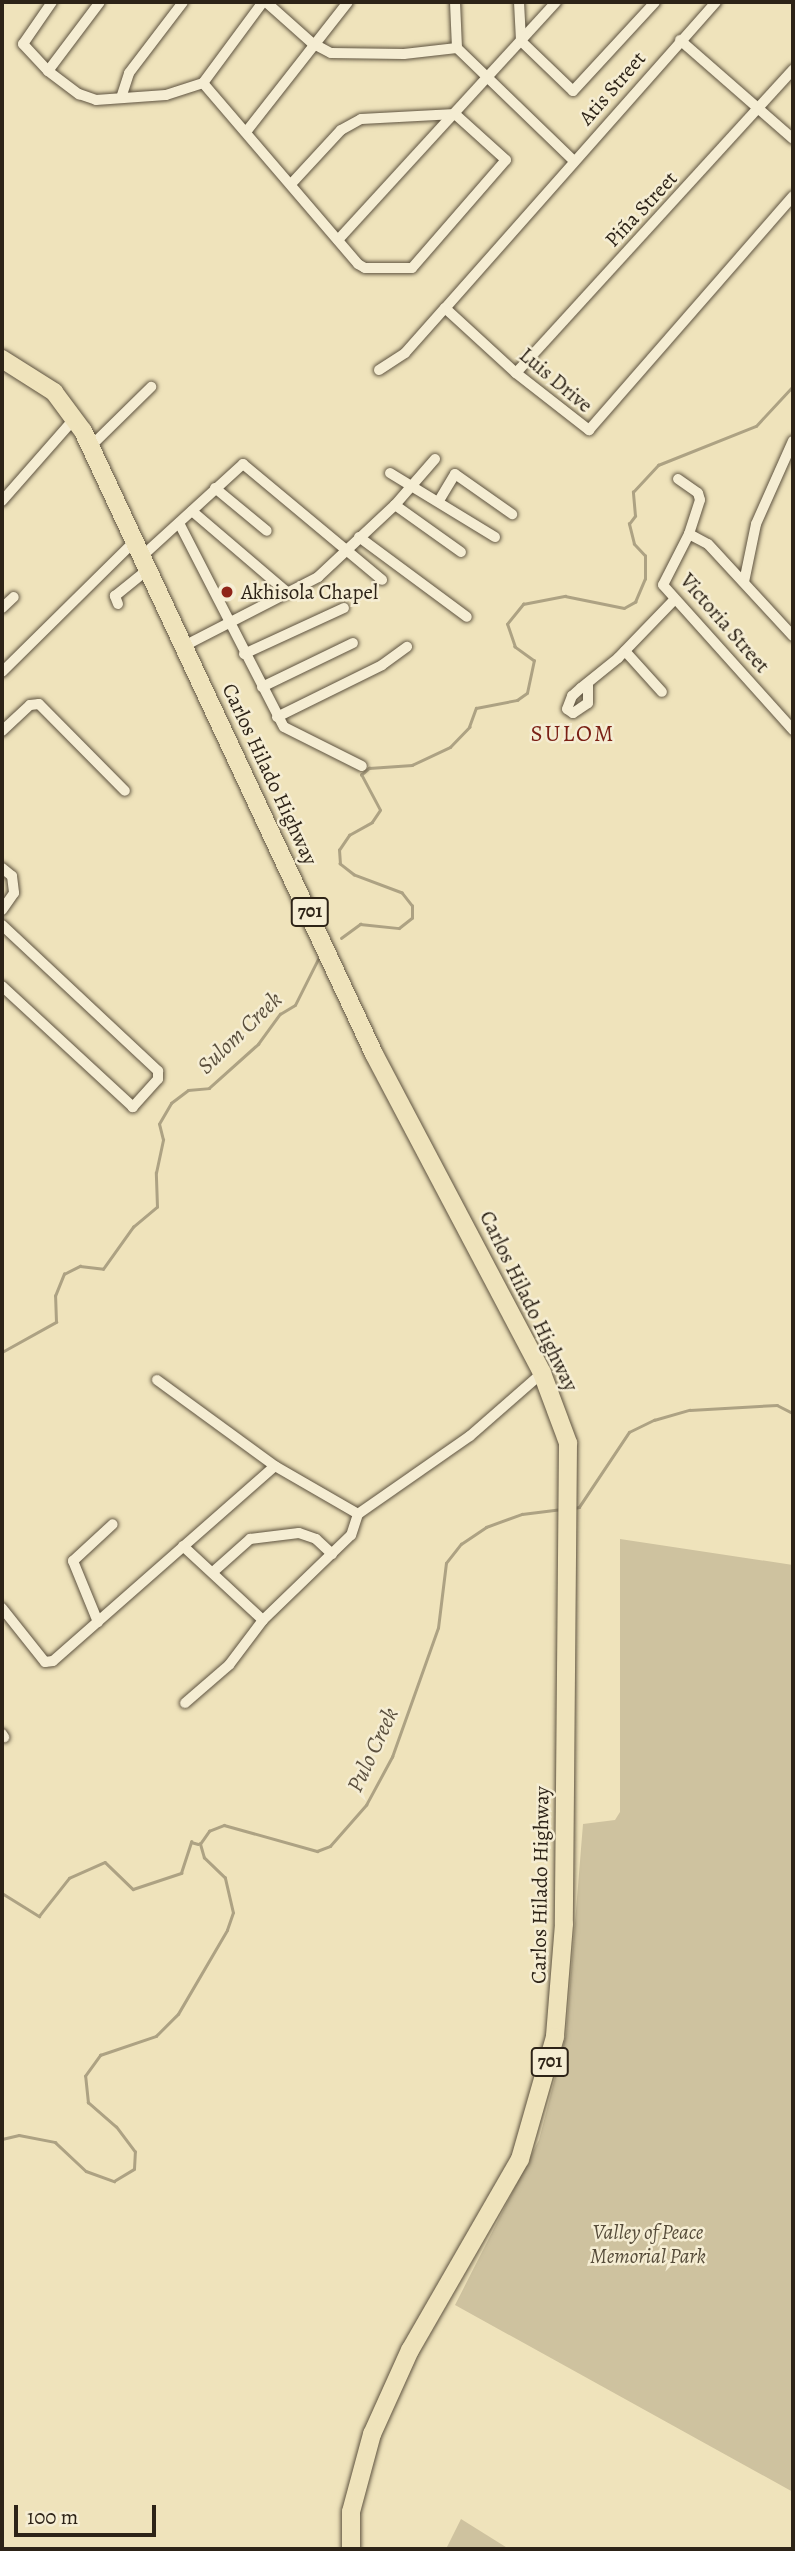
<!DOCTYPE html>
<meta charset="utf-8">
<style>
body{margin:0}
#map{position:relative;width:795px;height:2551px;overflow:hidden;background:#efe3bb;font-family:Alegreya,serif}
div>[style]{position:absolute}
.green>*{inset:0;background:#cec29f}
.stream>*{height:2.5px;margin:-1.25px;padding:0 1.25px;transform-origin:1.25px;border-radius:1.25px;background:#ada283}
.roads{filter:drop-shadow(0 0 2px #5e5340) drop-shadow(0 0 2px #5e5340)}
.minor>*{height:10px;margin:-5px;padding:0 5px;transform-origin:5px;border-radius:5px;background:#f5edd3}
.primary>*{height:18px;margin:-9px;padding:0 9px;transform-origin:9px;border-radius:9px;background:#efe3bb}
.dots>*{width:19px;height:19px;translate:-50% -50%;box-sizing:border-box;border:4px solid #f5edd3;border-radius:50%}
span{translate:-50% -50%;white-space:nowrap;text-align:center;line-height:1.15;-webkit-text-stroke:5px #f5edd3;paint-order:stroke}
.shield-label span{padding:2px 5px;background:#f5edd3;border:2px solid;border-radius:5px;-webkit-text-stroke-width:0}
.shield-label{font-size:19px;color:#2d2317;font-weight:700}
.street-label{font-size:21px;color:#2d2317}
.poi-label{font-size:21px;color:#2d2317}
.left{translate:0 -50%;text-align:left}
.park-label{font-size:21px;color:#554b39;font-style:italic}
.neighbourhood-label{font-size:23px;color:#7a1f14;letter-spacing:2px}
.water-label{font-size:23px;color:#5a4f3d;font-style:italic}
.frame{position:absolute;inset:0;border:4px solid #2d2317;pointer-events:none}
.scale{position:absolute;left:14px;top:2505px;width:142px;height:32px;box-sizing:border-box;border:4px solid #2d2317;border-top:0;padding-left:9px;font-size:21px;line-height:24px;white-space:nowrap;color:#2d2317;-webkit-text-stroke:5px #f5edd3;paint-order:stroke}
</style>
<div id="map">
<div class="green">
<i style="clip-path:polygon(620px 1539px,793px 1565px,793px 2492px,455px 2305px,539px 2140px,566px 2035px,583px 1824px,615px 1820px,620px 1812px)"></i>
<i style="clip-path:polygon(461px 2519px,509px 2549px,446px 2549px)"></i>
</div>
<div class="stream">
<i style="left:341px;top:938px;width:24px;rotate:-36deg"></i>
<i style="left:360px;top:924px;width:39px;rotate:6deg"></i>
<i style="left:399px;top:928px;width:16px;rotate:-38deg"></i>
<i style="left:412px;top:918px;width:12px;rotate:-90deg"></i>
<i style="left:412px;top:906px;width:16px;rotate:-128deg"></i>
<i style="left:402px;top:893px;width:51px;rotate:-159.4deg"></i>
<i style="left:354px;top:875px;width:18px;rotate:-142deg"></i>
<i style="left:340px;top:864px;width:14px;rotate:-94deg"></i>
<i style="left:339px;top:850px;width:18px;rotate:-56deg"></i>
<i style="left:349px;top:835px;width:26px;rotate:-29deg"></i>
<i style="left:372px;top:822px;width:14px;rotate:-56deg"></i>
<i style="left:380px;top:810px;width:40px;rotate:-118deg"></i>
<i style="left:361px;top:775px;width:11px;rotate:-41deg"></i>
<i style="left:369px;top:768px;width:43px;rotate:-4deg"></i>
<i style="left:412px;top:765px;width:42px;rotate:-25.3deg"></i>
<i style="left:450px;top:747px;width:28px;rotate:-46deg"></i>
<i style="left:469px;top:727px;width:20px;rotate:-70deg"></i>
<i style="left:476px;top:708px;width:42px;rotate:-11deg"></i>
<i style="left:517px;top:700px;width:12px;rotate:-35deg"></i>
<i style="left:527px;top:693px;width:33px;rotate:-78deg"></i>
<i style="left:534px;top:661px;width:24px;rotate:-144deg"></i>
<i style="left:515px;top:647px;width:24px;rotate:-109deg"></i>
<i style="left:507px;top:624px;width:26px;rotate:-51deg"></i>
<i style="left:523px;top:604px;width:43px;rotate:-10.8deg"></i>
<i style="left:565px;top:596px;width:60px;rotate:11.5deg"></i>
<i style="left:624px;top:608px;width:13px;rotate:-29deg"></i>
<i style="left:635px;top:602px;width:25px;rotate:-67deg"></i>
<i style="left:645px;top:579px;width:23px;rotate:-90deg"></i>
<i style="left:645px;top:556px;width:16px;rotate:-133deg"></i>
<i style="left:634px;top:544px;width:21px;rotate:-104deg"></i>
<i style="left:629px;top:524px;width:10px;rotate:-53deg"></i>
<i style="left:635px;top:516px;width:24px;rotate:-95deg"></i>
<i style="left:633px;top:492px;width:37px;rotate:-47deg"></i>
<i style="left:658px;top:465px;width:105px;rotate:-21.7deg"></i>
<i style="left:756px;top:426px;width:54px;rotate:-47.2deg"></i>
<i style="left:2px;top:1352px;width:62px;rotate:-29.1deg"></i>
<i style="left:56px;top:1322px;width:26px;rotate:-92deg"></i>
<i style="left:55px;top:1296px;width:24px;rotate:-68deg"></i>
<i style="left:64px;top:1274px;width:18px;rotate:-27deg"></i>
<i style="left:80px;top:1266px;width:23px;rotate:7deg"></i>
<i style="left:103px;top:1269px;width:52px;rotate:-54.5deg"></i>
<i style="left:133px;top:1227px;width:31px;rotate:-40deg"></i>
<i style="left:157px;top:1207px;width:34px;rotate:-92deg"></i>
<i style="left:156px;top:1173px;width:34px;rotate:-78deg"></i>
<i style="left:163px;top:1140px;width:16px;rotate:-104deg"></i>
<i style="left:159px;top:1124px;width:24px;rotate:-60deg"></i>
<i style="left:171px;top:1103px;width:21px;rotate:-37deg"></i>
<i style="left:188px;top:1090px;width:21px;rotate:-5deg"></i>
<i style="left:209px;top:1088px;width:66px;rotate:-41.9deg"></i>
<i style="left:258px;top:1044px;width:37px;rotate:-54deg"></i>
<i style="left:280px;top:1014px;width:17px;rotate:-31deg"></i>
<i style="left:295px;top:1005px;width:51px;rotate:-63.4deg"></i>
<i style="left:574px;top:1508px;width:5px;rotate:-11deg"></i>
<i style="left:579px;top:1507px;width:90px;rotate:-56.3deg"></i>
<i style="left:629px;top:1432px;width:28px;rotate:-26deg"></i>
<i style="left:654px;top:1420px;width:37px;rotate:-16deg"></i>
<i style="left:690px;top:1410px;width:87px;rotate:-3.3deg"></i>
<i style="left:777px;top:1405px;width:18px;rotate:27deg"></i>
<i style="left:2px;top:1893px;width:44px;rotate:31.9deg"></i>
<i style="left:39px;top:1916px;width:48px;rotate:-51.7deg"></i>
<i style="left:69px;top:1878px;width:39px;rotate:-24deg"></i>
<i style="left:105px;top:1862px;width:39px;rotate:44deg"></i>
<i style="left:133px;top:1889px;width:51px;rotate:-18.4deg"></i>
<i style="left:181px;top:1873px;width:33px;rotate:-72deg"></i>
<i style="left:191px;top:1842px;width:7px;rotate:16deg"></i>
<i style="left:2px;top:2139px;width:17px;rotate:-13deg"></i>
<i style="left:19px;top:2135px;width:37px;rotate:11deg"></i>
<i style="left:55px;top:2142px;width:42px;rotate:43.1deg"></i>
<i style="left:86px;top:2171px;width:30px;rotate:20deg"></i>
<i style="left:114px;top:2181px;width:23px;rotate:-31deg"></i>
<i style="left:134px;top:2169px;width:17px;rotate:-87deg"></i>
<i style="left:135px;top:2152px;width:31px;rotate:-127deg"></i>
<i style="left:116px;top:2127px;width:37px;rotate:-139deg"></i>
<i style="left:88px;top:2103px;width:27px;rotate:-96deg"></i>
<i style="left:85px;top:2076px;width:26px;rotate:-54deg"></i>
<i style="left:100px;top:2055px;width:59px;rotate:-18.7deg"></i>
<i style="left:156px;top:2036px;width:31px;rotate:-45deg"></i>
<i style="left:178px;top:2014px;width:97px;rotate:-59.7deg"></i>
<i style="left:227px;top:1930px;width:18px;rotate:-71deg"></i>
<i style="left:233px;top:1913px;width:36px;rotate:-103deg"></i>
<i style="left:225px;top:1878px;width:29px;rotate:-136deg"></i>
<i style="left:204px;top:1858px;width:15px;rotate:-106deg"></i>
<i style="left:200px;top:1844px;width:16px;rotate:-55deg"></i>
<i style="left:209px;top:1831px;width:16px;rotate:-22deg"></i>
<i style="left:224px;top:1825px;width:97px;rotate:15.6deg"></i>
<i style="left:317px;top:1851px;width:14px;rotate:-21deg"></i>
<i style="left:330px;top:1846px;width:55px;rotate:-48.7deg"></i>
<i style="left:366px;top:1805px;width:55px;rotate:-61.6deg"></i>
<i style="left:392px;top:1757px;width:137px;rotate:-70.4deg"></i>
<i style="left:438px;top:1628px;width:65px;rotate:-83deg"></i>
<i style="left:446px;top:1563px;width:24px;rotate:-52deg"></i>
<i style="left:461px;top:1544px;width:30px;rotate:-34deg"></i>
<i style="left:486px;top:1527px;width:38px;rotate:-20deg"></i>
<i style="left:522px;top:1514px;width:38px;rotate:-7deg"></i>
</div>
<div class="roads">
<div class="minor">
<i style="left:52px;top:2px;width:51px;rotate:124.6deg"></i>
<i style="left:23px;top:44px;width:37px;rotate:47deg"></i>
<i style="left:48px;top:71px;width:39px;rotate:37deg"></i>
<i style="left:79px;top:94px;width:18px;rotate:19deg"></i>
<i style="left:96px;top:100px;width:70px;rotate:-4.1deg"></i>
<i style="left:166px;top:95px;width:39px;rotate:-18deg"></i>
<i style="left:203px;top:83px;width:238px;rotate:49.4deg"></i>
<i style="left:358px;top:264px;width:8px;rotate:30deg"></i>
<i style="left:365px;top:268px;width:47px"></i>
<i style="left:412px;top:268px;width:143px;rotate:-49deg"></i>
<i style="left:506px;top:160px;width:69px;rotate:-138deg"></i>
<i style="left:455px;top:114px;width:94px;rotate:177deg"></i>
<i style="left:361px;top:119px;width:23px;rotate:151deg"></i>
<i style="left:341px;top:130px;width:74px;rotate:132.8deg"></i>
<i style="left:266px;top:2px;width:62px;rotate:41.7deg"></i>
<i style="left:312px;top:43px;width:21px;rotate:28deg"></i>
<i style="left:331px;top:53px;width:73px;rotate:0.8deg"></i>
<i style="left:404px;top:54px;width:53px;rotate:-6.5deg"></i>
<i style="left:457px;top:48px;width:163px;rotate:44deg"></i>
<i style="left:455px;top:2px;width:46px;rotate:87.5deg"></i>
<i style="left:519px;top:2px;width:39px;rotate:87deg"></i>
<i style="left:521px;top:41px;width:72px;rotate:43.9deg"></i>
<i style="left:573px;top:91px;width:121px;rotate:-47.3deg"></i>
<i style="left:716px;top:2px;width:409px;rotate:131.5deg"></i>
<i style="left:445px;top:308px;width:96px;rotate:42.5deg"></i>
<i style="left:516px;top:373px;width:93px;rotate:38deg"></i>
<i style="left:589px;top:430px;width:310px;rotate:-48.9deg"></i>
<i style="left:680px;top:40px;width:150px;rotate:41.2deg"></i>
<i style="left:48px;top:71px;width:86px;rotate:-53deg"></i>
<i style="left:203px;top:83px;width:101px;rotate:-53.5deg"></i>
<i style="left:121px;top:98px;width:26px;rotate:-72deg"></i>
<i style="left:129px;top:73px;width:89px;rotate:-52.7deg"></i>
<i style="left:246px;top:132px;width:165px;rotate:-51.9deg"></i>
<i style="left:338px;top:240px;width:323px;rotate:-47.5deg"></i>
<i style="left:379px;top:370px;width:31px;rotate:-33deg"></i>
<i style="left:405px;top:353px;width:60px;rotate:-48.4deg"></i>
<i style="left:516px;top:373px;width:411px;rotate:-47.6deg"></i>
<i style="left:90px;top:447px;width:86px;rotate:-44.5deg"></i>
<i style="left:390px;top:473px;width:123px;rotate:31.4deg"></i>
<i style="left:678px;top:479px;width:24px;rotate:35deg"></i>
<i style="left:698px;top:493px;width:7px;rotate:74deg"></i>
<i style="left:700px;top:500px;width:36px;rotate:108deg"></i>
<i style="left:689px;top:534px;width:57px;rotate:117deg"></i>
<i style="left:663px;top:585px;width:195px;rotate:48.1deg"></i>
<i style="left:215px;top:488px;width:67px;rotate:39.6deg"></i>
<i style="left:440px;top:499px;width:29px;rotate:-59deg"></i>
<i style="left:455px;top:474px;width:70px;rotate:35.1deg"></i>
<i style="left:2px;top:501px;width:111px;rotate:-48.7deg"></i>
<i style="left:395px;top:505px;width:81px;rotate:35.5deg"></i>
<i style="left:192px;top:511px;width:126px;rotate:40.5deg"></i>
<i style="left:179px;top:523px;width:229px;rotate:62.8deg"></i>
<i style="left:284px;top:727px;width:87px;rotate:26.6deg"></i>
<i style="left:689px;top:534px;width:21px;rotate:28deg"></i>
<i style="left:708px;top:544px;width:125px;rotate:47.3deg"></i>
<i style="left:359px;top:537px;width:134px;rotate:36.5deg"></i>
<i style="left:139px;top:559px;width:141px;rotate:-42.4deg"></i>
<i style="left:243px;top:464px;width:181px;rotate:39.8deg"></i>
<i style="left:744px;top:582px;width:59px;rotate:-78.3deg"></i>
<i style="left:756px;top:524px;width:91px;rotate:-66deg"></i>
<i style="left:118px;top:604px;width:9px;rotate:-111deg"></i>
<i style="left:115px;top:596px;width:40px;rotate:-39deg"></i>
<i style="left:2px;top:608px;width:16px;rotate:-43deg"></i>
<i style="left:184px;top:646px;width:151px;rotate:-27.2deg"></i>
<i style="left:318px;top:577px;width:105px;rotate:-43.1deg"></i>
<i style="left:395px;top:505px;width:61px;rotate:-49deg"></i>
<i style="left:625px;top:651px;width:55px;rotate:47.9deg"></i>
<i style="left:244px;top:654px;width:110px;rotate:-24.7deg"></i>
<i style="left:2px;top:672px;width:184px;rotate:-44.6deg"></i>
<i style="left:588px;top:683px;width:20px;rotate:90deg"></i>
<i style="left:588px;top:703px;width:18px;rotate:146deg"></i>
<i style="left:573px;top:713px;width:7px;rotate:-146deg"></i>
<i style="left:567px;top:709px;width:14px;rotate:-69deg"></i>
<i style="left:572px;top:696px;width:12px;rotate:-42deg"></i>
<i style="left:581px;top:688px;width:48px;rotate:-39deg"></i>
<i style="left:618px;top:658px;width:81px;rotate:-46deg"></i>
<i style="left:262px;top:687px;width:101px;rotate:-25.8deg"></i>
<i style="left:277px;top:717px;width:117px;rotate:-26.3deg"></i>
<i style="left:382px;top:665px;width:31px;rotate:-36deg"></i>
<i style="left:2px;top:731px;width:38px;rotate:-43deg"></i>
<i style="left:30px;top:705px;width:9px;rotate:-6deg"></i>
<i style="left:39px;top:704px;width:122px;rotate:45.3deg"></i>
<i style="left:2px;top:868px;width:13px;rotate:39deg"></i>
<i style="left:12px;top:876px;width:17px;rotate:83deg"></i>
<i style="left:14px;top:893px;width:21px;rotate:125deg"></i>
<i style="left:2px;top:925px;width:214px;rotate:43.1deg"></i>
<i style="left:158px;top:1071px;width:8px;rotate:90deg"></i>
<i style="left:158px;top:1079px;width:38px;rotate:132deg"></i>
<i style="left:133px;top:1107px;width:178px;rotate:-137.3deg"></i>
<i style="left:157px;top:1380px;width:146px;rotate:36.1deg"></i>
<i style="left:358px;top:1514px;width:136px;rotate:-34.9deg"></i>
<i style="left:470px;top:1436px;width:96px;rotate:-41.2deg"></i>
<i style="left:183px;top:1546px;width:109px;rotate:42.8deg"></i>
<i style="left:213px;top:1572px;width:50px;rotate:-41.7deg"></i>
<i style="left:250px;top:1539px;width:49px;rotate:-7deg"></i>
<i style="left:299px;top:1533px;width:18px;rotate:19deg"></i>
<i style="left:316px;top:1539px;width:22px;rotate:43deg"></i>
<i style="left:2px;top:1608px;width:69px;rotate:51.5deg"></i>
<i style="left:45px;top:1662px;width:8px;rotate:-7deg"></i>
<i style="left:53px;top:1661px;width:295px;rotate:-41.3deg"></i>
<i style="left:275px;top:1466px;width:96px;rotate:30deg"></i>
<i style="left:358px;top:1514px;width:22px;rotate:108deg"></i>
<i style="left:351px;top:1535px;width:122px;rotate:136deg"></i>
<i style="left:263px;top:1620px;width:56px;rotate:127.1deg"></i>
<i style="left:229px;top:1665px;width:58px;rotate:139.2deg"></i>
<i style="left:98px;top:1622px;width:66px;rotate:-112.3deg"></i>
<i style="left:73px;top:1561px;width:54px;rotate:-42.8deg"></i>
<i style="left:2px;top:1734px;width:4px;rotate:56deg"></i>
</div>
<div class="primary">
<i style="left:2px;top:359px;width:62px;rotate:32.4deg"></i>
<i style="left:54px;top:392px;width:49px;rotate:53.4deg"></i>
<i style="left:83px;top:431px;width:688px;rotate:64.96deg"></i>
<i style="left:374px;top:1054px;width:361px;rotate:62.2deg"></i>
<i style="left:542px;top:1373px;width:75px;rotate:69.6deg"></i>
<i style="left:568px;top:1443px;width:481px;rotate:90.5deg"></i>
<i style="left:564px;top:1924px;width:113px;rotate:94.6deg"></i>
<i style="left:555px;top:2037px;width:127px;rotate:106deg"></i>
<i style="left:520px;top:2159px;width:220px;rotate:119.9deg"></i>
<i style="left:410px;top:2350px;width:92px;rotate:114.3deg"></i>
<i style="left:372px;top:2434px;width:81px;rotate:105.1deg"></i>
<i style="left:351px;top:2512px;width:37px;rotate:90deg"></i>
</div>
</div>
<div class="dots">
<i style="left:227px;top:592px;background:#8f2418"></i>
</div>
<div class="shield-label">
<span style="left:310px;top:912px">701</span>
<span style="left:550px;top:2062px">701</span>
</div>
<div class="street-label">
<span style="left:612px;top:88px;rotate:-49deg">Atis Street</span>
<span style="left:641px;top:209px;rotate:-47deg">Piña Street</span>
<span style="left:556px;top:380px;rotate:40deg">Luis Drive</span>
<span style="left:725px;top:623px;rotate:49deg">Victoria Street</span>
<span style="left:270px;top:774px;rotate:65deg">Carlos Hilado Highway</span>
<span style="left:529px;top:1301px;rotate:64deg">Carlos Hilado Highway</span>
<span style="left:540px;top:1885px;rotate:-89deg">Carlos Hilado Highway</span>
</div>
<div class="poi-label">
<span class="left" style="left:241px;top:592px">Akhisola Chapel</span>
</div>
<div class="park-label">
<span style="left:648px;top:2244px">Valley of Peace<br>Memorial Park</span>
</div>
<div class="neighbourhood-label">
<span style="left:573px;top:734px">SULOM</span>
</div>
<div class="water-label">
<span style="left:240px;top:1033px;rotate:-44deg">Sulom Creek</span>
<span style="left:373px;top:1750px;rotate:-65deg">Pulo Creek</span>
</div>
<div class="frame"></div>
<div class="scale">100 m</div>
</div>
